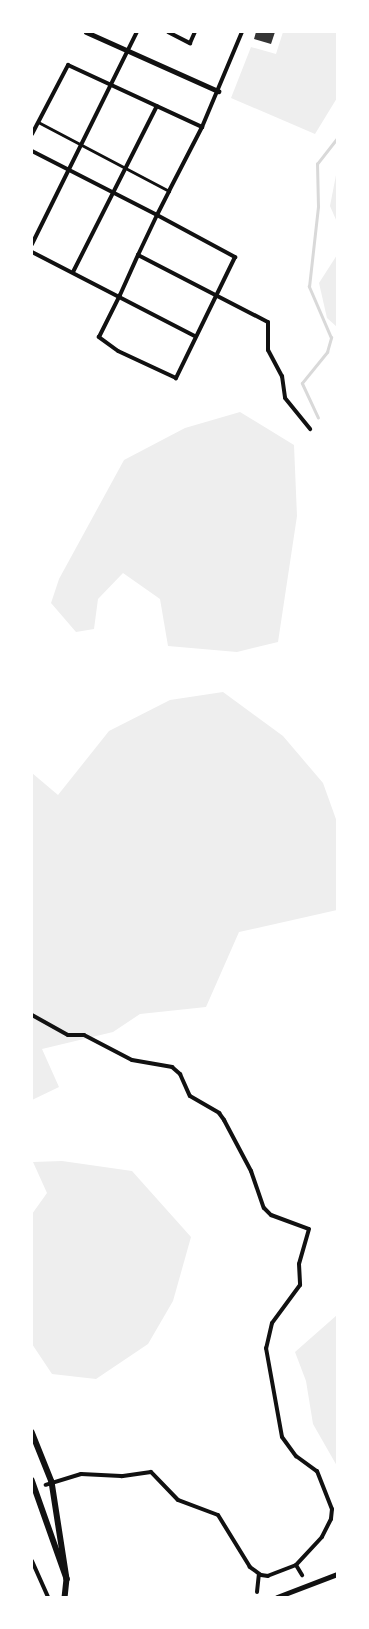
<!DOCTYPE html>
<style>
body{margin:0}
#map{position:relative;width:369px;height:1629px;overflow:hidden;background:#fff;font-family:"Nunito Sans",sans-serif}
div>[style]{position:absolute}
.green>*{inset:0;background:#eee}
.stream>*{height:2.5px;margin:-1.25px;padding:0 1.25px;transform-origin:1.25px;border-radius:1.25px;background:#d9d9d9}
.building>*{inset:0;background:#353535}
.pedestrian>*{height:3px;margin:-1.5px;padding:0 1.5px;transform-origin:1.5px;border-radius:1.5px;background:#111}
.minor>*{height:4px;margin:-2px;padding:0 2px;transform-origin:2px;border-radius:2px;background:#111}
.tertiary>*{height:5px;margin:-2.5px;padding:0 2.5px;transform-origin:2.5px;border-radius:2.5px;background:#111}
.secondary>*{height:5.5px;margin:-2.75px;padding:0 2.75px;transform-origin:2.75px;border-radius:2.75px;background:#111}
span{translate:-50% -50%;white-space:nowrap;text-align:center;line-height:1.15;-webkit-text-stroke:3.5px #fff;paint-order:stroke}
.frame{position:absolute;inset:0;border:33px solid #fff;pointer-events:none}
</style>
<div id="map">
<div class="green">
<i style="clip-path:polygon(283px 32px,337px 32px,337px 98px,315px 134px,231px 98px,251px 47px,276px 54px)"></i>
<i style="clip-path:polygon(337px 170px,337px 222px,330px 206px)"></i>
<i style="clip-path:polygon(337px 255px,337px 327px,327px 318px,319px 283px)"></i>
<i style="clip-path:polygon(240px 412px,294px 445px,297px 516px,278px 642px,237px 652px,168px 646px,160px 599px,123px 573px,98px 599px,94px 629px,76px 632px,51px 603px,59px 579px,124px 460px,185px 428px)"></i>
<i style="clip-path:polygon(223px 692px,283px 736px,323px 783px,337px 822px,337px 910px,239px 932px,206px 1007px,140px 1014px,113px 1032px,42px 1049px,59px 1087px,32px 1100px,32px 773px,58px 795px,109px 731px,170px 700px)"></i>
<i style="clip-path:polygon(62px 1161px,132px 1171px,191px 1237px,173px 1301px,148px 1344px,96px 1379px,52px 1374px,32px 1344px,32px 1214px,47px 1193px,33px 1162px)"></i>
<i style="clip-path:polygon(337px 1315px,337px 1466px,313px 1424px,306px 1381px,295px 1352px)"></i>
</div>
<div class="stream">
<i style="left:318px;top:418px;width:38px;rotate:-115deg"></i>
<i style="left:302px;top:383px;width:40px;rotate:-51deg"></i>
<i style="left:327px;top:352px;width:15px;rotate:-74deg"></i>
<i style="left:331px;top:338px;width:56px;rotate:-113.3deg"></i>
<i style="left:309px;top:287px;width:81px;rotate:-83.6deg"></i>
<i style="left:318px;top:207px;width:43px;rotate:-91.3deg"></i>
<i style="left:317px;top:164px;width:33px;rotate:-52deg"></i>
</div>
<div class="building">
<i style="clip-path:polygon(256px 32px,275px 32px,271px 44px,254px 39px)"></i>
</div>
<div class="pedestrian">
<i style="left:38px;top:122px;width:148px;rotate:27.8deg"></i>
</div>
<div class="minor">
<i style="left:168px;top:32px;width:25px;rotate:27deg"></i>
<i style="left:190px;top:43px;width:12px;rotate:-66deg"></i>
<i style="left:32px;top:134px;width:78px;rotate:-62.4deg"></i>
<i style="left:68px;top:65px;width:148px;rotate:24.8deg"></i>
<i style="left:32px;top:151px;width:140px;rotate:27.1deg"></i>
<i style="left:157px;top:215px;width:89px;rotate:28.3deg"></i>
<i style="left:235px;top:257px;width:135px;rotate:116deg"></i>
<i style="left:176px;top:378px;width:64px;rotate:-155deg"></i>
<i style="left:118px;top:351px;width:24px;rotate:-144deg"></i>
<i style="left:99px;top:337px;width:47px;rotate:-63.4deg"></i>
<i style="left:120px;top:295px;width:44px;rotate:-65.8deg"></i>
<i style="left:138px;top:255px;width:44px;rotate:-64.6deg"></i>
<i style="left:157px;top:215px;width:27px;rotate:-63deg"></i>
<i style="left:169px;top:191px;width:72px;rotate:-62.7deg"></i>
<i style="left:202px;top:127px;width:103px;rotate:-67.2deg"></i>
<i style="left:32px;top:244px;width:237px;rotate:-63.7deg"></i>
<i style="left:32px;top:252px;width:183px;rotate:27.3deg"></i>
<i style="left:138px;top:255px;width:146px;rotate:27.3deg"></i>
<i style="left:268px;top:322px;width:28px;rotate:90deg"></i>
<i style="left:268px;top:350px;width:30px;rotate:62deg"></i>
<i style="left:282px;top:376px;width:22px;rotate:82deg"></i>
<i style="left:285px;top:398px;width:40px;rotate:51deg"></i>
<i style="left:73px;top:272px;width:186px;rotate:-63.2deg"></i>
<i style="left:32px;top:1015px;width:41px;rotate:29.1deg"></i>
<i style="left:68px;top:1035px;width:16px"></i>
<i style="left:84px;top:1035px;width:54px;rotate:27.5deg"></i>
<i style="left:132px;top:1060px;width:41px;rotate:9.9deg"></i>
<i style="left:172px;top:1067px;width:11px;rotate:41deg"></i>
<i style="left:180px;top:1074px;width:24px;rotate:66deg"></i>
<i style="left:190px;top:1096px;width:34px;rotate:30deg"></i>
<i style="left:219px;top:1113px;width:9px;rotate:54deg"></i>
<i style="left:224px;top:1120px;width:58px;rotate:62.1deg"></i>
<i style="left:251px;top:1171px;width:39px;rotate:71deg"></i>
<i style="left:264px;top:1208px;width:10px;rotate:45deg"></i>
<i style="left:271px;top:1215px;width:40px;rotate:20.2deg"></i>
<i style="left:309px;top:1229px;width:36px;rotate:106deg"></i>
<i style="left:299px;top:1264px;width:21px;rotate:87deg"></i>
<i style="left:300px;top:1285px;width:47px;rotate:126.4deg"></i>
<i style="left:272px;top:1323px;width:26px;rotate:103deg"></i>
<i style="left:266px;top:1348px;width:90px;rotate:79.8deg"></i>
<i style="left:282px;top:1437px;width:24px;rotate:54deg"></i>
<i style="left:296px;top:1456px;width:26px;rotate:36deg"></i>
<i style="left:317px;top:1471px;width:41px;rotate:68.5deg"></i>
<i style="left:332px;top:1509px;width:10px;rotate:96deg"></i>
<i style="left:331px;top:1519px;width:20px;rotate:117deg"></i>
<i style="left:322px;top:1537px;width:38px;rotate:133deg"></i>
<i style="left:296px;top:1565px;width:30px;rotate:159deg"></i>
<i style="left:268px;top:1576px;width:7px;rotate:-172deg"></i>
<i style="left:261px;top:1575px;width:14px;rotate:-144deg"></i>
<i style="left:250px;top:1567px;width:61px;rotate:-121.6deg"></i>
<i style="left:218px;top:1515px;width:43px;rotate:-159.4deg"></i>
<i style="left:178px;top:1500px;width:39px;rotate:-134deg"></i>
<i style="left:151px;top:1472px;width:30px;rotate:172deg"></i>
<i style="left:121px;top:1476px;width:40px;rotate:-177.1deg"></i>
<i style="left:81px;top:1474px;width:37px;rotate:163deg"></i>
<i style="left:32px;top:1561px;width:39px;rotate:66deg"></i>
<i style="left:296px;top:1565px;width:12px;rotate:59deg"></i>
<i style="left:257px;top:1592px;width:18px;rotate:-84deg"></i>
</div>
<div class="tertiary">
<i style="left:86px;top:32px;width:145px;rotate:24.1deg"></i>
<i style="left:277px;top:1597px;width:64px;rotate:-21deg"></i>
</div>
<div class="secondary">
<i style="left:32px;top:1432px;width:54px;rotate:68.2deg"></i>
<i style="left:52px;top:1482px;width:98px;rotate:81.2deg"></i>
<i style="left:32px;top:1480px;width:105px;rotate:70.5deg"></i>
<i style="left:67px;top:1579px;width:18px;rotate:96deg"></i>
</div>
<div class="frame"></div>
</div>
